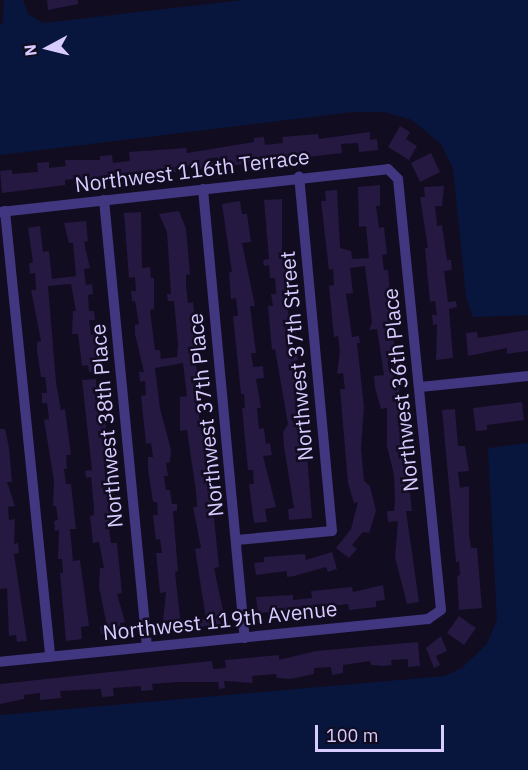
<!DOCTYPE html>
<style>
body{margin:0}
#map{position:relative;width:528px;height:770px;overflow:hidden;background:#120c20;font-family:"IBM Plex Sans",sans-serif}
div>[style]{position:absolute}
.water>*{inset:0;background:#08163d}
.building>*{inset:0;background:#251841}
.minor>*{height:10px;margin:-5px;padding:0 5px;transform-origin:5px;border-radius:5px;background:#413680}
span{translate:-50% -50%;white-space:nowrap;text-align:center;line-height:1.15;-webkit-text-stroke:5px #120c20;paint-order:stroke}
.street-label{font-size:21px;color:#d7cbff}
.north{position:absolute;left:18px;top:18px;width:60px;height:60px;-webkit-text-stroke:4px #120c20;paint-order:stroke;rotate:263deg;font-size:16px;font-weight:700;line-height:24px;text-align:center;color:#d7cbff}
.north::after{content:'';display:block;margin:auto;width:21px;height:27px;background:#d7cbff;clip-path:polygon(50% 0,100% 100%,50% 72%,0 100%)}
.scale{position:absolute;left:315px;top:725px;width:129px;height:27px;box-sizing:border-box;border:3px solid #d7cbff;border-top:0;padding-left:8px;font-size:18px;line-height:21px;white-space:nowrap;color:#d7cbff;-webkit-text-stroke:4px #120c20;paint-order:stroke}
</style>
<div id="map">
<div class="water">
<i style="clip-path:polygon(4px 0,23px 0,28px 14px,43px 23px,243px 0,528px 0,528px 315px,473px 317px,466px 296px,453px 168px,441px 144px,412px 120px,384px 112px,353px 112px,0 155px,0 24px,3px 23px)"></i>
<i style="clip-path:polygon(528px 443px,528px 770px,0 770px,0 715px,445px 676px,462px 668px,487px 644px,497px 620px,488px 448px)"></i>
</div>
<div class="building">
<i style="clip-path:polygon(47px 0,78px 0,78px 4px,48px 10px)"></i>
<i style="clip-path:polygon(400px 126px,410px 132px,406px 139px,417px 146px,409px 160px,388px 147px)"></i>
<i style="clip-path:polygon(370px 132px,370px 140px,377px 139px,378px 150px,359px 152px,358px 143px,341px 144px,342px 153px,192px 170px,191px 166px,175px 167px,176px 172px,87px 182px,78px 182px,78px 178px,65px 180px,65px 185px,2px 193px,0 171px,12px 170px,12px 174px,38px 172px,37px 163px,49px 162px,49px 168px,66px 166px,65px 160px,100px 160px,100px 156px,112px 155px,113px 163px,130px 161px,129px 152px,186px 148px,187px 153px,254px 142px,254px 138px,264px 137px,265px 145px,283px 143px,282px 137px,318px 134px,319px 139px)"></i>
<i style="clip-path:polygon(431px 153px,440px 172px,420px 182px,411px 163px)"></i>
<i style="clip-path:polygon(380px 185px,380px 206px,376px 206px,379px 228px,384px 227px,387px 254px,382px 255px,384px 270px,388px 270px,396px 367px,393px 368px,394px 384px,399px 383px,401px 446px,403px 462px,407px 462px,412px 511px,406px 511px,419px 602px,407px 604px,395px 557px,398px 521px,388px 522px,387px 511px,394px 511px,395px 502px,394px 475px,387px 446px,387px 408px,381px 409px,375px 388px,374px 376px,384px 375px,377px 329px,369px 330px,372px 323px,365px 266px,350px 268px,353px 293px,346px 294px,352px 337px,359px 336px,360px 343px,357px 343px,364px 407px,361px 448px,364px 481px,370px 486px,376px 511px,369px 533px,363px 532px,352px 545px,357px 549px,349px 558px,336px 548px,351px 529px,358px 502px,354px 503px,348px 483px,340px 389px,345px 389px,343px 373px,337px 374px,340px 351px,338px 336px,334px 337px,329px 286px,334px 285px,333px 269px,329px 270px,321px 201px,326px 201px,325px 191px,337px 190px,340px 248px,351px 251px,352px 259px,369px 258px,366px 226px,359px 227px,358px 187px)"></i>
<i style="clip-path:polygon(444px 186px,442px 206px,435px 206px,437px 226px,442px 225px,447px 260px,451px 260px,452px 270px,444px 271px,448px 302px,456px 301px,457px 307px,449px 309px,453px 358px,436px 360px,437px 324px,433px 325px,432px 315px,437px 315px,435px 301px,430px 302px,425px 248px,428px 248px,420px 197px,425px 197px,424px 187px)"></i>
<i style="clip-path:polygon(282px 199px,282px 250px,284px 266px,288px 266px,290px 299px,287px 299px,288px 314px,293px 313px,296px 337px,287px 338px,288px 351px,297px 350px,298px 360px,294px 361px,300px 384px,295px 385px,296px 398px,302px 398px,304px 418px,298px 418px,300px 432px,305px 431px,312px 518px,289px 520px,288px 509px,294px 508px,284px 447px,283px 432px,288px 424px,275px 349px,272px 350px,268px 306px,273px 306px,271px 294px,276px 294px,275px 278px,270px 278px,269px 265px,264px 266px,263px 260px,269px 259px,264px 200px)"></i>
<i style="clip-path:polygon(240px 201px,242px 214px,247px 214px,251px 242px,242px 243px,255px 306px,250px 306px,256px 353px,251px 353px,253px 367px,263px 366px,264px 378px,256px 379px,261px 408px,257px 408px,259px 429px,264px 428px,266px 444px,270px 443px,272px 455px,263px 456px,276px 507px,265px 509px,267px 522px,254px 523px,249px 484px,254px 484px,253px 470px,248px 470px,242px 408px,245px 408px,244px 394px,241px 394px,233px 316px,238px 316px,236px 298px,231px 299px,229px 272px,232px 272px,222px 204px)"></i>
<i style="clip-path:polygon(179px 211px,186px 229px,190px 274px,186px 275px,186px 285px,188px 303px,193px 302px,198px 350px,193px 351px,202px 394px,199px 416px,201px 431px,205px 431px,219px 567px,214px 568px,224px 615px,219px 616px,221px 624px,200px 627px,199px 620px,206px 619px,195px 549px,201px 548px,193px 507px,197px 507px,196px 492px,187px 430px,180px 431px,180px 397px,187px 396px,183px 363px,155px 368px,160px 408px,171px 450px,170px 462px,166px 463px,168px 476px,164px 476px,166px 490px,170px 490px,172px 504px,177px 504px,177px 511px,173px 511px,178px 571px,175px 572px,181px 626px,170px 627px,170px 621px,163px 622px,166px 592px,160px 593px,156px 553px,162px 553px,160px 539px,156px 540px,153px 515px,158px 515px,157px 502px,153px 502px,148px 469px,148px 457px,153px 457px,151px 443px,146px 444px,145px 434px,141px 396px,146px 395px,145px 381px,140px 382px,139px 372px,144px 372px,135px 334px,135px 325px,139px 324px,135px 301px,132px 301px,131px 291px,136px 291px,135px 277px,129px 278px,124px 213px,141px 212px,142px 268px,150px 267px,151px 278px,154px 278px,154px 309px,150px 310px,155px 350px,160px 350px,161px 359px,177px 357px,178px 344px,174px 301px,168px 301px,167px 294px,171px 294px,167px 232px,159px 214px)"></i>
<i style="clip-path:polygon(86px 221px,88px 241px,84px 242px,90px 268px,84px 269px,86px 285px,92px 284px,93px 294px,88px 295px,89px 311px,94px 311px,95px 320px,89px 320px,91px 335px,96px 334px,99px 371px,89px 372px,88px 365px,82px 366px,78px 334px,72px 334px,73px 311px,76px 311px,71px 284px,48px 286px,56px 383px,61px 410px,65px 409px,71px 455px,66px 455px,67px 469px,64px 469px,66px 484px,71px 484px,76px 529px,70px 529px,73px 561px,80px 560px,89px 626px,81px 627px,82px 639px,66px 641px,60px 573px,63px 573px,62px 559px,58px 559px,59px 530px,55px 531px,54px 521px,58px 520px,56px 506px,53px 506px,54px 481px,44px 420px,49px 419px,47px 403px,42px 403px,42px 393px,47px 393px,45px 377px,41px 377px,37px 351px,37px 342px,41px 341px,31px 290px,36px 290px,35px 273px,30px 274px,29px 263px,33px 263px,28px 228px,40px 226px,43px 252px,49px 251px,52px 279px,76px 276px,73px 243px,69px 243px,64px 223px)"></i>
<i style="clip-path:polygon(528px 330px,528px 351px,507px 354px,507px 348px,468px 356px,466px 333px,477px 332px,478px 338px)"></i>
<i style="clip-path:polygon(96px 379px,96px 389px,102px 388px,103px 397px,97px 398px,105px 420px,110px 466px,105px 467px,106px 480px,112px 489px,113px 500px,109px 500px,115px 527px,109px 528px,111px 543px,117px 543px,122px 593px,117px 594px,125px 622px,120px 623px,121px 632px,101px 634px,100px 627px,107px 626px,99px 587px,100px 568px,104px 568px,99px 542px,93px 543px,90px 516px,94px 515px,94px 508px,91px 477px,86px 478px,85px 471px,92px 470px,82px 380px)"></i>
<i style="clip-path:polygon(522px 402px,524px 420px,487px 425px,487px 430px,476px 431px,473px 408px)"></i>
<i style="clip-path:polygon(455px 409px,458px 446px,465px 446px,469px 471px,458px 472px,460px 488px,469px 486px,469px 535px,471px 548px,477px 548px,482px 608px,459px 610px,457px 576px,460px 575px,459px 561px,456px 562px,442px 410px)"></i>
<i style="clip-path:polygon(0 429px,5px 429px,9px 448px,12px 482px,7px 482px,15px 506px,8px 507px,9px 520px,15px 519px,14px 544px,18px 543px,19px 553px,14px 554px,27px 641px,17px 642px,16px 635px,9px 636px,7px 588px,0 589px)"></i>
<i style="clip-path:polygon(332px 552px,337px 569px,328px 572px,326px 567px,294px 576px,287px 577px,287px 571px,256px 575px,254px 563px,264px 562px,264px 557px,305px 554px,306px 560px)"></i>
<i style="clip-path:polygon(383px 585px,385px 600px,376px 601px,376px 607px,349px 610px,348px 604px,332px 606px,332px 611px,323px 612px,322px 607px,305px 609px,306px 612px,269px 618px,268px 612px,258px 613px,256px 597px,293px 595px,293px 600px,312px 598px,311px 591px,352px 587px,353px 592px)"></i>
<i style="clip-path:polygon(459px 616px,476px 628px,464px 645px,447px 633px)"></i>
<i style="clip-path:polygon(441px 636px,447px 651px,436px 656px,440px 665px,434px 668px,426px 648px)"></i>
<i style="clip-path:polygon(418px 642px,420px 666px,408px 667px,408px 659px,391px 660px,392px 665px,384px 666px,371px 665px,370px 661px,343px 665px,343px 673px,332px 675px,331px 667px,314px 668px,314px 674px,290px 679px,277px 678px,276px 674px,252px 676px,253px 683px,224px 681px,225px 688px,219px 689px,218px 682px,177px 682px,152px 684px,153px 690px,141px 691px,141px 686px,113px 688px,114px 696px,102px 697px,101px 689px,60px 691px,61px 698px,40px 700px,40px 693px,24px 695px,24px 699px,0 704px,0 684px,202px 662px,212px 661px,213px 669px,226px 668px,225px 660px,279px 655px,279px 660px,316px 651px)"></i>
</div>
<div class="minor">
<i style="left:203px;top:189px;width:451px;rotate:84.7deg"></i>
<i style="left:104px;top:200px;width:449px;rotate:84.5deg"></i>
<i style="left:5px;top:211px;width:448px;rotate:84.2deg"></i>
<i style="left:0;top:212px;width:390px;rotate:-6.3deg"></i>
<i style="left:388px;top:169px;width:14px;rotate:45deg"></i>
<i style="left:398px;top:179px;width:433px;rotate:84.3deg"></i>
<i style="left:441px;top:610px;width:16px;rotate:145deg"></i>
<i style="left:428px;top:619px;width:430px;rotate:174.3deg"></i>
<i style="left:420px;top:387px;width:109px;rotate:-5.8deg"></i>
<i style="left:237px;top:540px;width:95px;rotate:-5.4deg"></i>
<i style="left:332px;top:531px;width:356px;rotate:-95.3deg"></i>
</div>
<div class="street-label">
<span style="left:192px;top:170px;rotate:-7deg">Northwest 116th Terrace</span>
<span style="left:296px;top:356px;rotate:-95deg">Northwest 37th Street</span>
<span style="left:400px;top:390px;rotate:-96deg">Northwest 36th Place</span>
<span style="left:205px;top:415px;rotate:-96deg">Northwest 37th Place</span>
<span style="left:106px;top:426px;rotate:-95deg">Northwest 38th Place</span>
<span style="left:220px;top:620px;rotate:-6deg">Northwest 119th Avenue</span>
</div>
<div class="north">N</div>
<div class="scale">100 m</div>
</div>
